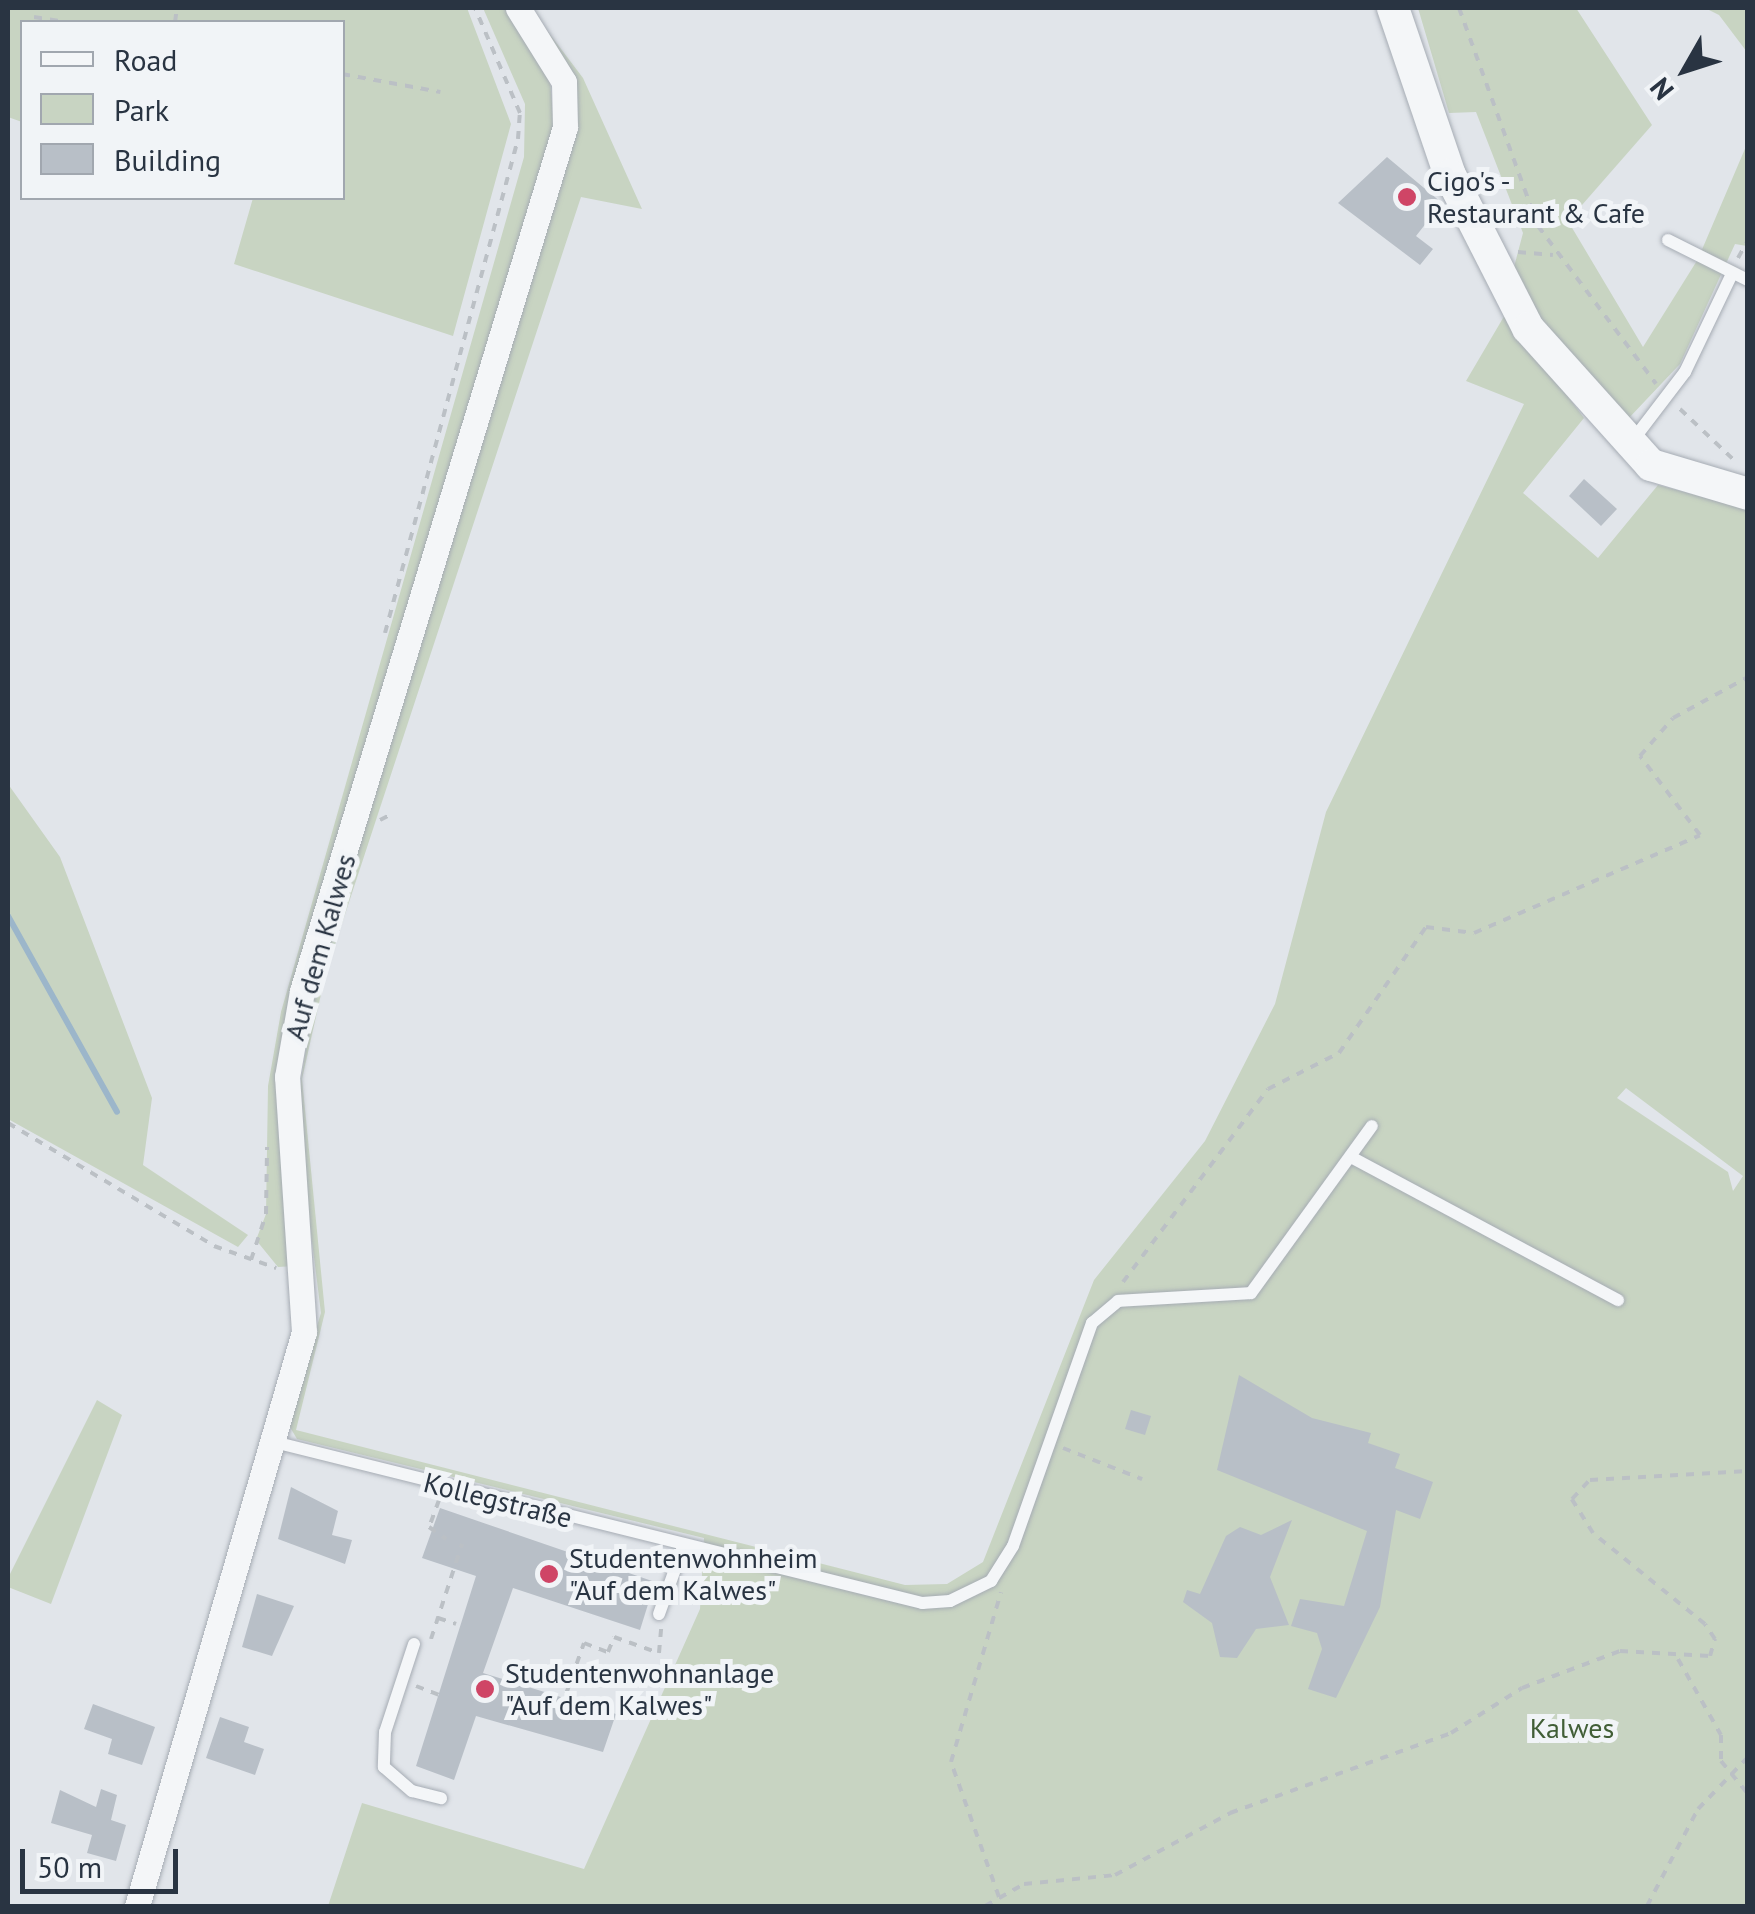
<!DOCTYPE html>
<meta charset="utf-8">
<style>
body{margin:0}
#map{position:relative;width:1755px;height:1914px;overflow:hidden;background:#e1e5ea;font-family:"PT Sans",sans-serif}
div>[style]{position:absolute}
.green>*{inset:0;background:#c8d4c2}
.stream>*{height:6px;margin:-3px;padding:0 3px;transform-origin:3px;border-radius:3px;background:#9cb6ca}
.building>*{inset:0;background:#b8bfc7}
.path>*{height:4px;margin-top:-2px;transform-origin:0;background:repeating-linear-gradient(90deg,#bbc0c5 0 8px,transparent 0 16px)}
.roads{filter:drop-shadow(0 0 2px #a6acb4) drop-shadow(0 0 2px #a6acb4)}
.service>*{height:12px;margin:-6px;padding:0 6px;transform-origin:6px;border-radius:6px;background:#f4f6f8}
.minor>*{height:25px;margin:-12.5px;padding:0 12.5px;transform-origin:12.5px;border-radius:12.5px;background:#f4f6f8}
.tertiary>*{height:32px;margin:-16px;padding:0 16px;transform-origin:16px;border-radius:16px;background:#f4f6f8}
.dots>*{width:28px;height:28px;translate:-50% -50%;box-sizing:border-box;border:5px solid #f1f4f7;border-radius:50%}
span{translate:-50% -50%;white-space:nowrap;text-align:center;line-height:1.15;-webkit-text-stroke:10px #f1f4f7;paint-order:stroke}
.poi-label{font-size:28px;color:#293442}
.left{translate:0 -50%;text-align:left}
.street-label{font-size:28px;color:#293442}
.park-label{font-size:28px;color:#415e36}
.frame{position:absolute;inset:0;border:10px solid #293442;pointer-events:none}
.legend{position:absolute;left:20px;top:20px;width:325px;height:180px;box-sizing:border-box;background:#f1f4f7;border:2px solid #a1a7af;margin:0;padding:12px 18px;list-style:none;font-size:30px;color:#293442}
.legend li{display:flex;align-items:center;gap:20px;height:50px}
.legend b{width:50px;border:2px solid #a1a7af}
.north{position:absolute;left:1635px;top:20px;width:100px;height:100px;-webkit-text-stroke:8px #f1f4f7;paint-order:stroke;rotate:231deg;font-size:28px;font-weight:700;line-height:40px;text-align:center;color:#293442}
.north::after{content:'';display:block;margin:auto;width:35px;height:45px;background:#293442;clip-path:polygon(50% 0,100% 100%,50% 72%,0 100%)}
.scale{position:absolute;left:20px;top:1849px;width:158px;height:45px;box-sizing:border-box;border:5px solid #293442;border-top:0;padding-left:12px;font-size:30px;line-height:35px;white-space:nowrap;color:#293442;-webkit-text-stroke:8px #f1f4f7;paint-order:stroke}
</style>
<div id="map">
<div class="green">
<i style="clip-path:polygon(8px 8px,467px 8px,511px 124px,453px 336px,234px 264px,253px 198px,342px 198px,342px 22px,22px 22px,22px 122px,8px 117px)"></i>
<i style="clip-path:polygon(483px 8px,506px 8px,549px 71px,555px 135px,293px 990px,294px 1266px,278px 1267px,256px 1240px,266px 1214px,268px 1086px,281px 1012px,524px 157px,525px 104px)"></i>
<i style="clip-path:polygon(evenodd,530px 8px,583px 78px,642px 209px,581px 197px,326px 972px,302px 1079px,325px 1312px,296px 1430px,905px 1585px,947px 1584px,983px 1562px,1094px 1280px,1205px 1141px,1275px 1004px,1326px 812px,1524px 404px,1466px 381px,1506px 313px,1584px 418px,1523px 493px,1598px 558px,1658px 485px,1747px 509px,1747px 1906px,328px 1906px,362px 1803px,584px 1869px,700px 1609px,704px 1538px,297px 1439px,287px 1422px,321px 1313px,296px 1114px,317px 975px,573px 131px,530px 8px,1626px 1088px,1743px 1176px,1733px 1191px,1728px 1172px,1617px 1098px,1626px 1088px)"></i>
<i style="clip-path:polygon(1418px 8px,1576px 8px,1652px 125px,1568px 221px,1643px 347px,1698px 259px,1747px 144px,1747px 246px,1735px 244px,1680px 364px,1628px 419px,1556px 348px,1514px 267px,1523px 233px,1476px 112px,1449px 113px)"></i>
<i style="clip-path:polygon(1705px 8px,1747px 8px,1747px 52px,1719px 15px)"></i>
<i style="clip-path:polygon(8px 784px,60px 857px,152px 1098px,143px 1165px,248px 1235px,238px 1247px,8px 1119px)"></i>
<i style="clip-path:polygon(97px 1400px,122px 1415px,51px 1604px,8px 1587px,8px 1578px)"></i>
</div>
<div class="stream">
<i style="left:8px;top:916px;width:224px;rotate:60.9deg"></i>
</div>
<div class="building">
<i style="clip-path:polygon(1387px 157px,1442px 203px,1416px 236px,1433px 249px,1420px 265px,1338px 203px)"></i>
<i style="clip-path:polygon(1584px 479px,1617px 509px,1601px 526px,1569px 496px)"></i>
<i style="clip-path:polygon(1239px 1375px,1312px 1418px,1371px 1433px,1368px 1443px,1400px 1454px,1395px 1468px,1433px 1482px,1420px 1519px,1396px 1510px,1380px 1607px,1336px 1698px,1308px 1689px,1322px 1649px,1317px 1633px,1291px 1626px,1300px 1599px,1344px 1606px,1367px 1531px,1217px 1470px)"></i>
<i style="clip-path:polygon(1131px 1410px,1151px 1416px,1145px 1435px,1125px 1429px)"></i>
<i style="clip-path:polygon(291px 1487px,338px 1511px,332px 1535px,352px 1540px,345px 1564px,278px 1539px)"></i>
<i style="clip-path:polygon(440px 1508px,655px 1582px,640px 1630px,513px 1588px,483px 1673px,616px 1714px,603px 1752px,476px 1716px,454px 1780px,416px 1766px,476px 1576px,422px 1558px)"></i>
<i style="clip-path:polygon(1292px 1520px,1270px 1577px,1289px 1625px,1256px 1629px,1237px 1658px,1220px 1657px,1212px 1623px,1183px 1602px,1187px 1590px,1200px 1594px,1226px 1536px,1240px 1527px,1261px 1535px)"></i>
<i style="clip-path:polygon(257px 1594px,294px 1606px,272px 1656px,242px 1647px)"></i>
<i style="clip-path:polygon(93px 1704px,155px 1727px,142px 1765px,108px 1754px,112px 1739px,84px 1729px)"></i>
<i style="clip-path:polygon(220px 1717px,249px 1727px,244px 1742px,264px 1749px,255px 1775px,206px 1758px)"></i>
<i style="clip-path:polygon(101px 1789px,117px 1795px,111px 1820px,126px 1825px,116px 1861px,87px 1853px,92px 1835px,51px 1823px,60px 1790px,96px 1807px)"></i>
</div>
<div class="path">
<i style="left:1459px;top:8px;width:232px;rotate:70.1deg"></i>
<i style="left:1538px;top:226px;width:197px;rotate:53.2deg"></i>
<i style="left:34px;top:17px;width:32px;rotate:9deg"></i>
<i style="left:175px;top:22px;width:14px;rotate:-82deg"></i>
<i style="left:342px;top:74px;width:100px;rotate:10.4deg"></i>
<i style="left:1518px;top:252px;width:35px;rotate:5deg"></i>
<i style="left:1738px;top:258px;width:21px;rotate:-61deg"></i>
<i style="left:1680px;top:409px;width:74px;rotate:43.4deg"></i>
<i style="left:385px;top:633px;width:512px;rotate:-74.93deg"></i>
<i style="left:518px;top:139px;width:26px;rotate:-86deg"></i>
<i style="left:520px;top:113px;width:114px;rotate:-113.2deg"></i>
<i style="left:380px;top:820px;width:11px;rotate:-27deg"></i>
<i style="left:8px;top:1123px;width:240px;rotate:30.8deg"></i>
<i style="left:214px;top:1246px;width:66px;rotate:19.5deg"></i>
<i style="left:251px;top:1260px;width:48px;rotate:-71.9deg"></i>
<i style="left:266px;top:1214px;width:67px;rotate:-89.1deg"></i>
<i style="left:1123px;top:1282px;width:241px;rotate:-53.1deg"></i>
<i style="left:1268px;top:1089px;width:80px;rotate:-26.9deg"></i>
<i style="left:1339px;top:1053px;width:153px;rotate:-55.4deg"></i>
<i style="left:1426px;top:927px;width:48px;rotate:7.1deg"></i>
<i style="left:1474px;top:933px;width:246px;rotate:-23.4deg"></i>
<i style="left:1700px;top:835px;width:99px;rotate:-127.2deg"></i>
<i style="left:1640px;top:756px;width:50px;rotate:-49deg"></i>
<i style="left:1673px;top:718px;width:85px;rotate:-28.7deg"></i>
<i style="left:1063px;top:1448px;width:85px;rotate:21.4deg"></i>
<i style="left:439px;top:1500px;width:29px;rotate:110deg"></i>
<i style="left:429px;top:1527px;width:21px;rotate:35deg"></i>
<i style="left:438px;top:1618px;width:19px;rotate:18deg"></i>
<i style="left:431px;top:1639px;width:100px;rotate:-71.9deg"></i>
<i style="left:1678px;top:1659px;width:87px;rotate:60.5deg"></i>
<i style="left:1721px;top:1735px;width:26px;rotate:90deg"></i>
<i style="left:1721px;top:1761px;width:43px;rotate:50.7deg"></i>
<i style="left:416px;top:1686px;width:26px;rotate:21deg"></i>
<i style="left:566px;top:1694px;width:54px;rotate:-70.6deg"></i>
<i style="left:584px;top:1643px;width:26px;rotate:21deg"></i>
<i style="left:608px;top:1652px;width:16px;rotate:-68deg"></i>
<i style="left:614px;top:1637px;width:48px;rotate:19.6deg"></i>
<i style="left:659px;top:1653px;width:25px;rotate:-85deg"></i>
<i style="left:999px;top:1897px;width:143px;rotate:-109.6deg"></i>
<i style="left:951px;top:1762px;width:177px;rotate:-73.6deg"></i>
<i style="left:985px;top:1906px;width:45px;rotate:-29.4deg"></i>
<i style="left:1024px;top:1884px;width:91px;rotate:-5.6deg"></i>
<i style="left:1115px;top:1875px;width:131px;rotate:-28.3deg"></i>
<i style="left:1230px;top:1813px;width:235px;rotate:-19.9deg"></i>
<i style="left:1451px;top:1733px;width:84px;rotate:-32.4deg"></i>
<i style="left:1522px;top:1688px;width:105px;rotate:-20.7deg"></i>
<i style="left:1620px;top:1651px;width:90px;rotate:3.2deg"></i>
<i style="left:1710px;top:1656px;width:18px;rotate:-74deg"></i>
<i style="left:1715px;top:1639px;width:18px;rotate:-124deg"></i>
<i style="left:1705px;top:1624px;width:144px;rotate:-140.9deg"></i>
<i style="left:1593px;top:1533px;width:40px;rotate:-122deg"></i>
<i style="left:1572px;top:1499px;width:26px;rotate:-47deg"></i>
<i style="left:1590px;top:1480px;width:158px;rotate:-3.3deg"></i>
<i style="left:1647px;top:1906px;width:110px;rotate:-62.3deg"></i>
<i style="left:1698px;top:1809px;width:72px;rotate:-46.1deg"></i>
</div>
<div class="roads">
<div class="service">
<i style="left:1668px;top:240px;width:89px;rotate:26.6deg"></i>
<i style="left:1633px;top:440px;width:86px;rotate:-52.6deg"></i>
<i style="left:1685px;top:372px;width:106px;rotate:-64.4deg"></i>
<i style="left:1351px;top:1157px;width:303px;rotate:28.2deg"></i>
<i style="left:274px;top:1442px;width:668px;rotate:13.95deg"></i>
<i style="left:922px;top:1603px;width:28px;rotate:-4deg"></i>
<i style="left:950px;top:1601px;width:46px;rotate:-26deg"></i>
<i style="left:991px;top:1581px;width:41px;rotate:-57.8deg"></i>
<i style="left:1013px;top:1546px;width:237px;rotate:-70.5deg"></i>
<i style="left:1092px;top:1323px;width:34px;rotate:-40deg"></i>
<i style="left:1118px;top:1301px;width:133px;rotate:-3.4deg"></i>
<i style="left:1251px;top:1293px;width:206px;rotate:-54.1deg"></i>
<i style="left:659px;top:1614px;width:74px;rotate:-70.3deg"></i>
<i style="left:414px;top:1644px;width:93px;rotate:108.2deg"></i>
<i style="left:385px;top:1732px;width:35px;rotate:92deg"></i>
<i style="left:384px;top:1767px;width:37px;rotate:41deg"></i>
<i style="left:412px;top:1791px;width:30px;rotate:14deg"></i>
</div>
<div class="minor">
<i style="left:137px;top:1906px;width:598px;rotate:-73.78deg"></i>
<i style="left:304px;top:1332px;width:256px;rotate:-93.8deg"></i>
<i style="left:287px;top:1077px;width:87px;rotate:-80.1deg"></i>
<i style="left:302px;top:991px;width:903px;rotate:-73.07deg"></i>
<i style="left:565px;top:127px;width:45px;rotate:-91.3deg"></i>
<i style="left:564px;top:82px;width:87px;rotate:-121.9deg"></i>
</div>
<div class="tertiary">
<i style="left:1393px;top:8px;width:176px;rotate:71.2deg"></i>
<i style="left:1450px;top:175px;width:172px;rotate:63deg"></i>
<i style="left:1528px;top:328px;width:184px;rotate:48.1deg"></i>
<i style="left:1651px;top:465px;width:101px;rotate:16.6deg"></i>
</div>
</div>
<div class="dots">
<i style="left:1407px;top:197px;background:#cf4566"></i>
<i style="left:549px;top:1574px;background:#cf4566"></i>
<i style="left:485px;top:1689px;background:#cf4566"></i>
</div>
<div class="poi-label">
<span class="left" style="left:1427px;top:197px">Cigo's -<br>Restaurant &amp; Cafe</span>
<span class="left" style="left:569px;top:1574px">Studentenwohnheim<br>"Auf dem Kalwes"</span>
<span class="left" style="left:505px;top:1689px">Studentenwohnanlage<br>"Auf dem Kalwes"</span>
</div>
<div class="street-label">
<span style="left:320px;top:947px;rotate:-74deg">Auf dem Kalwes</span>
<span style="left:498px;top:1500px;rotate:14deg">Kollegstraße</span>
</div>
<div class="park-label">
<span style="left:1572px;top:1728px">Kalwes</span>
</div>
<div class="frame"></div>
<ul class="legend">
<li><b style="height:12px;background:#f4f6f8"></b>Road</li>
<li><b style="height:28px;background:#c8d4c2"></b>Park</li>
<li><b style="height:28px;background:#b8bfc7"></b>Building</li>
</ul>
<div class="north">N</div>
<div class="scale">50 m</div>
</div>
